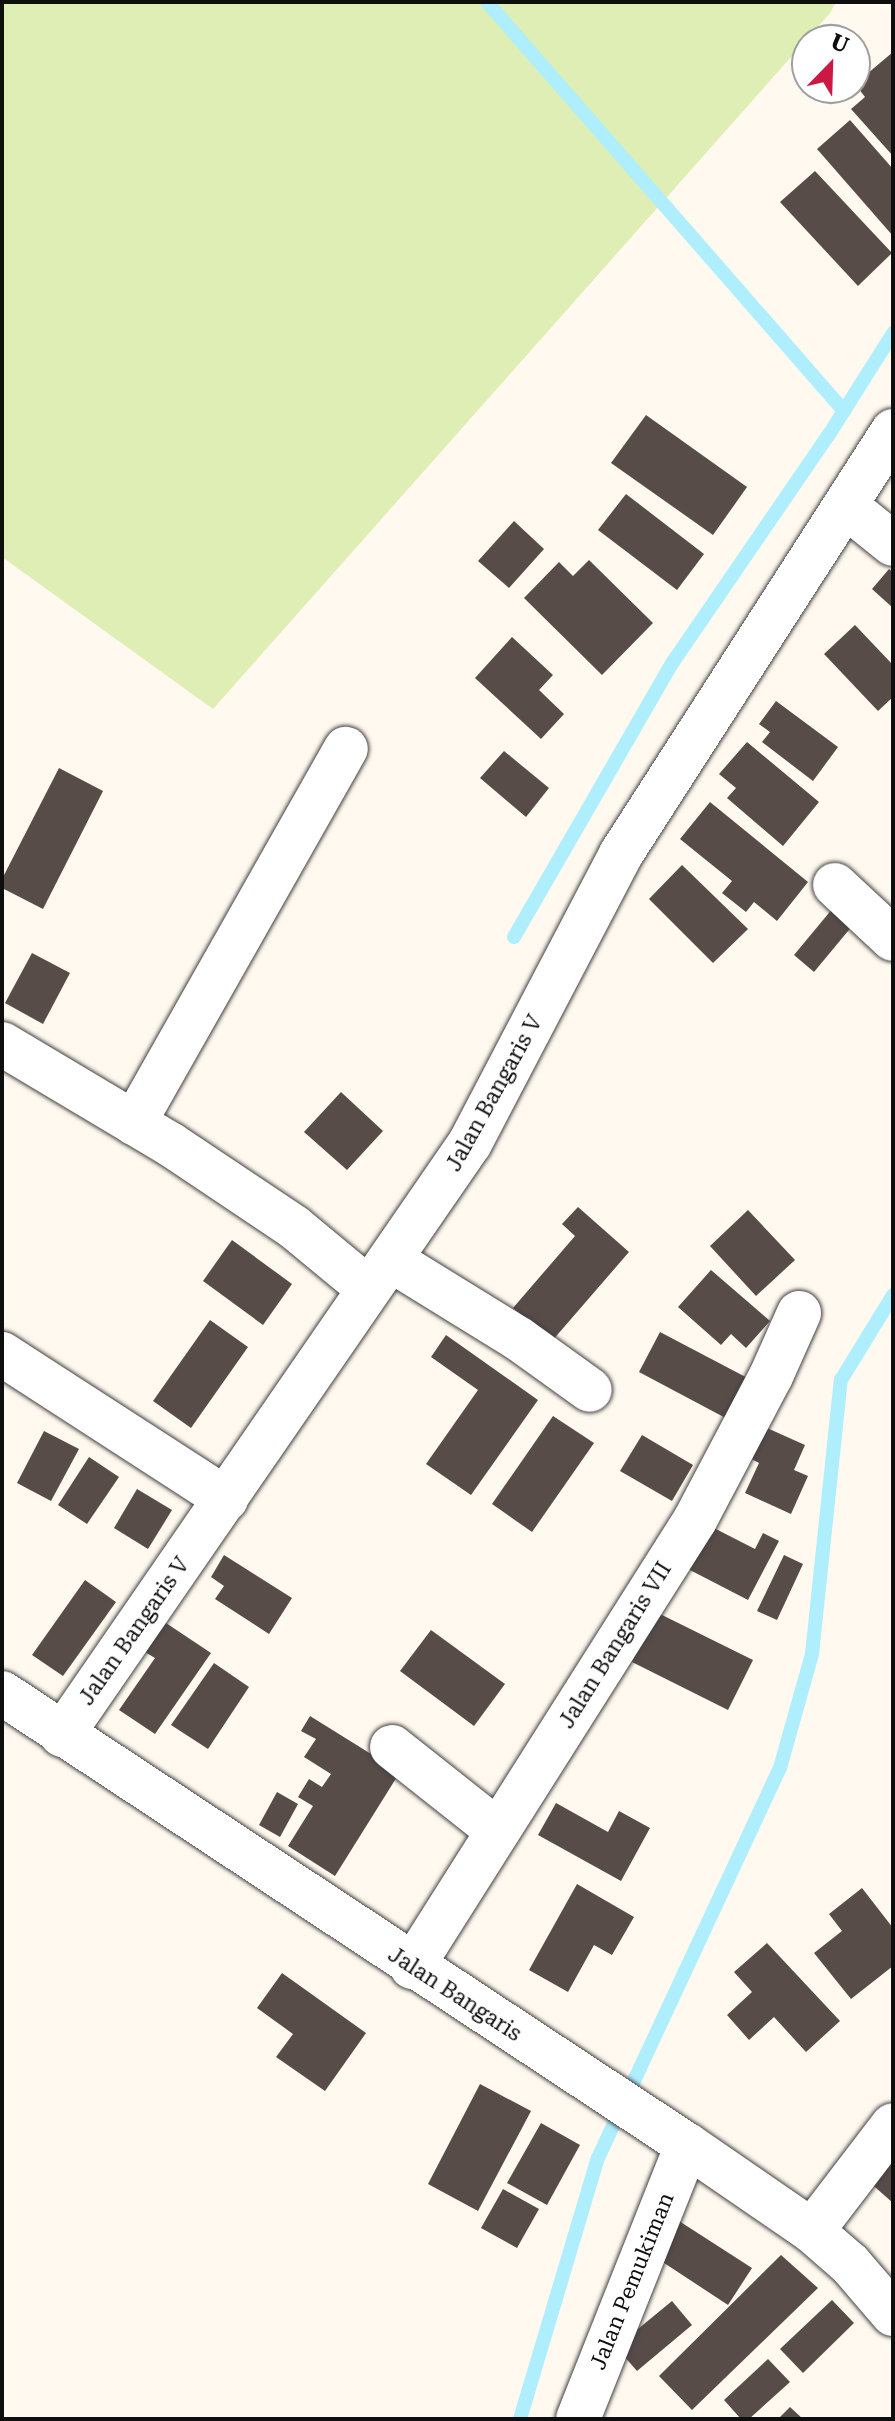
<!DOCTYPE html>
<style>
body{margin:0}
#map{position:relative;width:895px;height:2421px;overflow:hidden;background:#fff9ef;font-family:"Roboto Serif",serif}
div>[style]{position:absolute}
.green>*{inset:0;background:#deeeb5}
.stream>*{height:14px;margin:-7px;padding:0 7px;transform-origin:7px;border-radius:7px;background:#afeefc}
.building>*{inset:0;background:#584c49}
.roads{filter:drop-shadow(0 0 2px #414141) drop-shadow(0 0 2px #414141)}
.minor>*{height:44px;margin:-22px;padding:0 22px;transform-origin:22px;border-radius:22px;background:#fff}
.tertiary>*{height:44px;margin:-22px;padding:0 22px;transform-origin:22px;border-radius:22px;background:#fff}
span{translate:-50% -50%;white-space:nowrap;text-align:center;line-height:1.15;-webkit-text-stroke:8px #fff;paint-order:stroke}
.street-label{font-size:22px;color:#0e0e0e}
.frame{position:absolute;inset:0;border:4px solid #0e0e0e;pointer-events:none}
.north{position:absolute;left:791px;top:24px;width:80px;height:80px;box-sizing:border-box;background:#fff;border:2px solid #9f9f9f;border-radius:50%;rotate:23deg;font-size:22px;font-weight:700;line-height:32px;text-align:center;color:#0e0e0e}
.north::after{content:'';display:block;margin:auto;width:28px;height:36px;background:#cc1944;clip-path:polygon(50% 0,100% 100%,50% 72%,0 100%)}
</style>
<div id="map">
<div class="green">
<i style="clip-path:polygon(2px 2px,836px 2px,830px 13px,213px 709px,2px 557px)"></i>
</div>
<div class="stream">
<i style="left:487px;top:2px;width:543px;rotate:48.88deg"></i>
<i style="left:514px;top:937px;width:318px;rotate:-60deg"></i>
<i style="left:673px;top:662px;width:274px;rotate:-55.6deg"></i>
<i style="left:828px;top:436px;width:122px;rotate:-57.7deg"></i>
<i style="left:520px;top:2419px;width:272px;rotate:-73.4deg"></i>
<i style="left:598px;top:2158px;width:430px;rotate:-65deg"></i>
<i style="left:780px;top:1768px;width:118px;rotate:-74.3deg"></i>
<i style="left:812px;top:1654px;width:276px;rotate:-84deg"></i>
<i style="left:841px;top:1380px;width:100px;rotate:-58.5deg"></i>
</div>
<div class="building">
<i style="clip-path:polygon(893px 52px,893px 156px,851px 109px,865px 97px,855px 84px)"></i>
<i style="clip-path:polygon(850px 120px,893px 169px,893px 236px,817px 149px)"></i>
<i style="clip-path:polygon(815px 171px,892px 253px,858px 286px,780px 202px)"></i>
<i style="clip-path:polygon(646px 415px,747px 487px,713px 535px,611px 463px)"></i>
<i style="clip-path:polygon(626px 494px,704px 554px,677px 590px,598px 530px)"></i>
<i style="clip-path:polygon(514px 521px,544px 549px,509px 588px,478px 561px)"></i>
<i style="clip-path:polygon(589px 560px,653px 623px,602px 675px,524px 598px,559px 562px,573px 576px)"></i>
<i style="clip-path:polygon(889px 569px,893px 572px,893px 608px,872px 589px)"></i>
<i style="clip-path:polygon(855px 625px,893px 665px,893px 697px,878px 711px,824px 654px)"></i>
<i style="clip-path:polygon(512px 637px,553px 675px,539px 690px,564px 714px,541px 739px,475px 678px)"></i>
<i style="clip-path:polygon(776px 701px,838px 747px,813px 781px,762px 742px,770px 732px,759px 724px)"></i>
<i style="clip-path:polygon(747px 742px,819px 802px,783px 846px,727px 798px,736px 788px,719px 774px)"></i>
<i style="clip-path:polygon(504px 751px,549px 788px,526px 817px,480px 778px)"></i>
<i style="clip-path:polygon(59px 768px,103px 791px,43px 909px,2px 888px,2px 879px)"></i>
<i style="clip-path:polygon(710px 802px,808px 882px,777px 921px,754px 902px,746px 912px,722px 893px,732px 881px,680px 839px)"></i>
<i style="clip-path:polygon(682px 865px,748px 929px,713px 963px,649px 899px)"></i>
<i style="clip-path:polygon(833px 908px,853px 925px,814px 972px,794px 955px)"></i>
<i style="clip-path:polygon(32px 953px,70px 973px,43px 1024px,5px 1003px)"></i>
<i style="clip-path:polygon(341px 1092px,383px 1131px,347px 1170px,304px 1132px)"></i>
<i style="clip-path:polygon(578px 1207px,629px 1252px,552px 1341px,513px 1308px,575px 1236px,562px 1224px)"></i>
<i style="clip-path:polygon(748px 1210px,795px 1260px,756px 1296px,710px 1246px)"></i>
<i style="clip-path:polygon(232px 1240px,292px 1284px,263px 1325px,203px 1281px)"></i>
<i style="clip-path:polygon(711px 1270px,770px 1321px,746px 1348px,731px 1334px,721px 1345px,678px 1307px)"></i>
<i style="clip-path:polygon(210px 1320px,248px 1347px,191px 1428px,153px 1401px)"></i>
<i style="clip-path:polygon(660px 1332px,757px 1383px,735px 1423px,639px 1372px)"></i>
<i style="clip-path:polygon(446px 1335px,538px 1400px,471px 1495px,426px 1464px,478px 1390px,431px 1357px)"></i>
<i style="clip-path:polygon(553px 1416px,594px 1443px,532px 1532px,492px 1504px)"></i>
<i style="clip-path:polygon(758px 1424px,805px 1445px,794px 1470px,808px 1476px,791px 1514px,745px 1493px,759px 1463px,744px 1455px)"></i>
<i style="clip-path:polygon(44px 1431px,79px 1449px,51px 1501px,17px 1483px)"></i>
<i style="clip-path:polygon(642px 1435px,693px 1465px,672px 1501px,620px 1471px)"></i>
<i style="clip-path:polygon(89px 1457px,119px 1477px,87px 1524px,58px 1505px)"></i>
<i style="clip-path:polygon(137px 1489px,172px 1510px,148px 1549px,114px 1528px)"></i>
<i style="clip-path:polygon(710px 1526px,755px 1549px,763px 1533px,779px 1541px,748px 1600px,688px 1569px)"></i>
<i style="clip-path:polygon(224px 1555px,292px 1598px,269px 1634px,215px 1599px,224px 1586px,211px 1577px)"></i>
<i style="clip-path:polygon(784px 1555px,803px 1564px,777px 1620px,757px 1611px)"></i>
<i style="clip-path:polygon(85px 1580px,116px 1602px,63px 1676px,32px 1655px)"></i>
<i style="clip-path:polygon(656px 1612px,753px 1660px,728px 1710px,632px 1662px)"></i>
<i style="clip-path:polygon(160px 1619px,211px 1653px,155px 1734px,119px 1710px,155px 1658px,140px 1649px)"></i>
<i style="clip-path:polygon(431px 1630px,505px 1684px,474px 1726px,400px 1671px)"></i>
<i style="clip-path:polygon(214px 1663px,249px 1687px,208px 1749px,171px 1725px)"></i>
<i style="clip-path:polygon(310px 1716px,400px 1772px,335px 1876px,288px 1846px,313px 1806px,298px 1797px,309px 1779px,322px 1787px,331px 1774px,304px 1757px,316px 1739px,301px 1731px)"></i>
<i style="clip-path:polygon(277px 1792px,298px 1804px,280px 1837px,259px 1825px)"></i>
<i style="clip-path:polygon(556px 1803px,608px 1832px,619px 1811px,650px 1828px,621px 1881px,538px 1835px)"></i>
<i style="clip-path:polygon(577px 1884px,634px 1917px,612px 1955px,594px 1945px,568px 1992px,529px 1970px)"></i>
<i style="clip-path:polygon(862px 1888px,893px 1928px,893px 1966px,851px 1999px,814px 1953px,842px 1931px,829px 1914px)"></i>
<i style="clip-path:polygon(767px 1943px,840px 2021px,806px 2052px,774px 2017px,749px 2040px,727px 2015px,752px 1992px,734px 1972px)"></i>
<i style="clip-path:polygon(282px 1973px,366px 2033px,325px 2091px,276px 2057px,293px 2034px,257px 2008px)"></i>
<i style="clip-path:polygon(480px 2084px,531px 2111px,478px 2211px,428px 2184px)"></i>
<i style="clip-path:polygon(541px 2123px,580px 2145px,547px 2205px,507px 2183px)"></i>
<i style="clip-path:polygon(893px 2132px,893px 2203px,858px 2172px)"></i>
<i style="clip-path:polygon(503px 2189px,539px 2209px,517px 2248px,481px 2228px)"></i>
<i style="clip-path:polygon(679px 2221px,752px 2268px,728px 2305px,655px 2257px)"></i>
<i style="clip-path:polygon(781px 2255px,818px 2288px,692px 2410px,659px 2376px)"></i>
<i style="clip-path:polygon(832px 2300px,854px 2323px,803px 2373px,780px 2349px)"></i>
<i style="clip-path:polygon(672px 2301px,692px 2325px,637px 2371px,616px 2347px)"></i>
<i style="clip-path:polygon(768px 2359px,790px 2382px,749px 2419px,741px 2419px,724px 2400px)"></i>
<i style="clip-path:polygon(790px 2407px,803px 2419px,778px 2419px)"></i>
</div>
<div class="roads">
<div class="minor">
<i style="left:847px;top:507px;width:59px;rotate:38.8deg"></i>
<i style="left:835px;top:885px;width:79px;rotate:43deg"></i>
<i style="left:2px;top:1044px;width:196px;rotate:30.8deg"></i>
<i style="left:170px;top:1144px;width:149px;rotate:33.8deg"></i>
<i style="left:294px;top:1227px;width:97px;rotate:39.6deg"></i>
<i style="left:134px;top:1123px;width:430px;rotate:-60.5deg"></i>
<i style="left:391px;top:1260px;width:150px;rotate:31.7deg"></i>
<i style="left:519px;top:1339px;width:87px;rotate:35.7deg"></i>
<i style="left:2px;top:1354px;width:267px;rotate:32.9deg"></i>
<i style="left:62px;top:1735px;width:719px;rotate:-55.43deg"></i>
<i style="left:470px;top:1143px;width:326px;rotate:-62.4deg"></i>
<i style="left:621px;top:854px;width:503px;rotate:-57.26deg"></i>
<i style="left:392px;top:1747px;width:135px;rotate:38.4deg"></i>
<i style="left:412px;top:1967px;width:529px;rotate:-57.66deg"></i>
<i style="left:695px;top:1520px;width:163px;rotate:-62.2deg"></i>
<i style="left:771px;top:1376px;width:69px;rotate:-66deg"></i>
<i style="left:812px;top:2231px;width:133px;rotate:-52.6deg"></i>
<i style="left:578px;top:2419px;width:295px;rotate:-68.3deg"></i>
</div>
<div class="tertiary">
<i style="left:2px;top:1693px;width:821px;rotate:33.42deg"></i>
<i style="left:687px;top:2145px;width:152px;rotate:34.5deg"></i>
<i style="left:812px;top:2231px;width:50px;rotate:41deg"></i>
<i style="left:850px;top:2264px;width:66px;rotate:49.3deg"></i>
</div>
</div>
<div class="street-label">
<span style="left:494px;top:1093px;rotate:-61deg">Jalan Bangaris V</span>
<span style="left:134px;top:1631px;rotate:-55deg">Jalan Bangaris V</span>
<span style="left:615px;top:1645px;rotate:-58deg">Jalan Bangaris VII</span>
<span style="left:455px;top:1994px;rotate:33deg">Jalan Bangaris</span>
<span style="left:632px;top:2281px;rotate:-68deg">Jalan Pemukiman</span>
</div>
<div class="frame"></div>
<div class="north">U</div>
</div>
